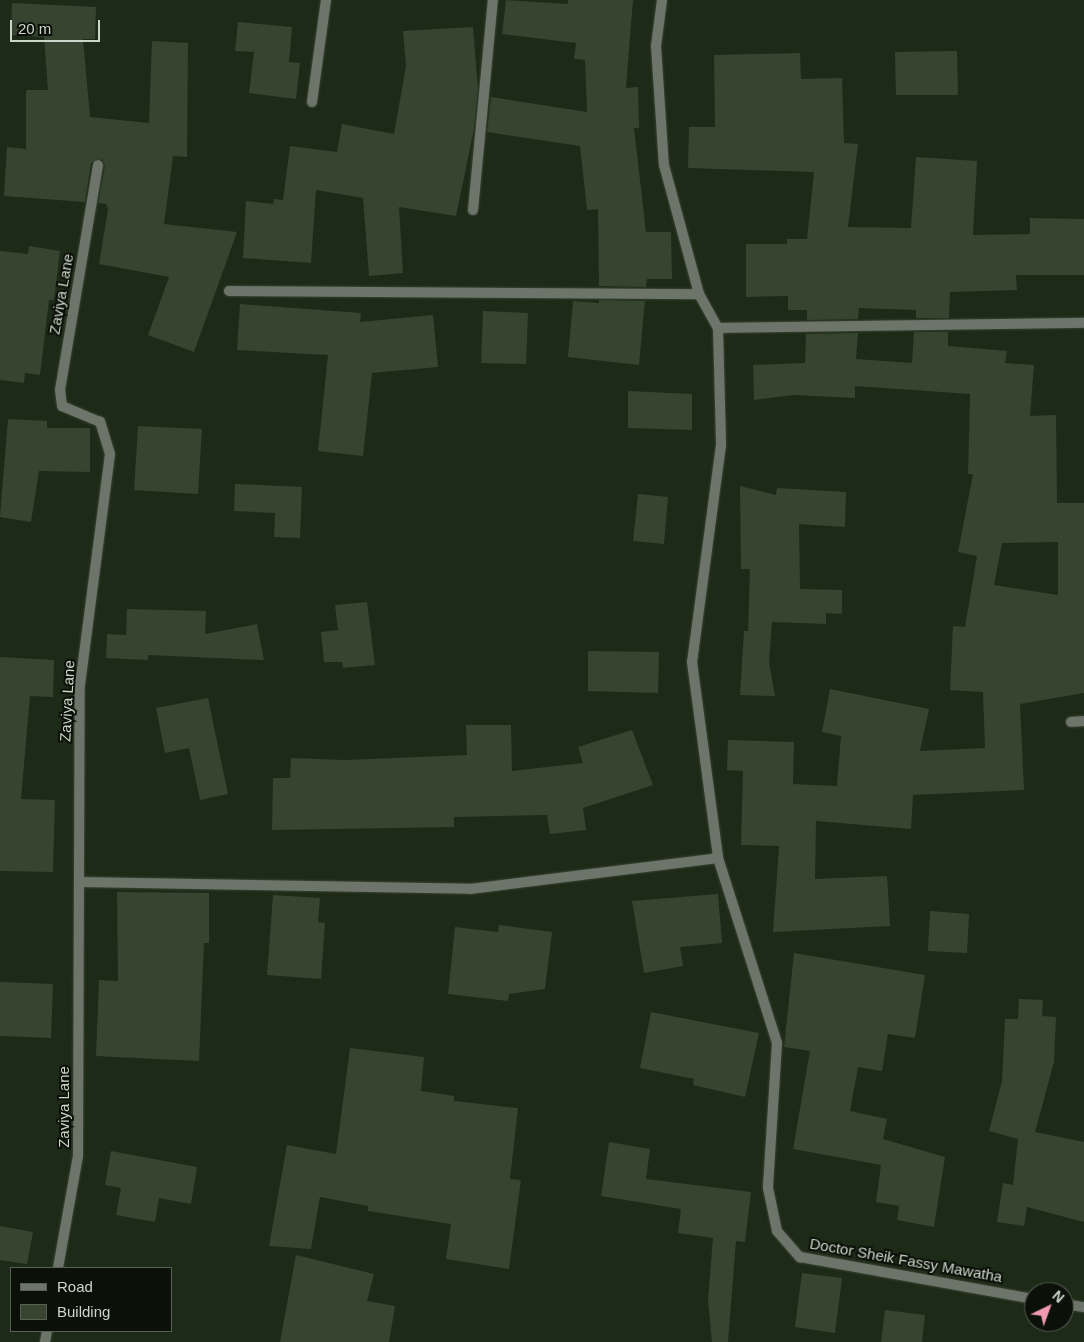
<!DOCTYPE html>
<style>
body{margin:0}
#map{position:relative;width:1084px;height:1342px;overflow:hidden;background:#1d2a17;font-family:Arial,sans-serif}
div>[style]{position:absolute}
.building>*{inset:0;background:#364430}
.roads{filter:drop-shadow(0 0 1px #394533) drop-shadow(0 0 1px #394533)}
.minor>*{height:10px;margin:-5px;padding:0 5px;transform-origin:5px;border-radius:5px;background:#6d746a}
span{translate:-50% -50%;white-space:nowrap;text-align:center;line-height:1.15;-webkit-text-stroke:4px #0b1108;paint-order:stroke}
.street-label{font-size:15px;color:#cdd5c9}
.legend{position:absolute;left:10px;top:1267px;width:162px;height:65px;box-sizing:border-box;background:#0b1108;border:1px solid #595f55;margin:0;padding:6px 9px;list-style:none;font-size:15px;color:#cdd5c9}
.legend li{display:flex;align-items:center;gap:10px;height:25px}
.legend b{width:25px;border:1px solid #595f55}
.north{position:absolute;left:1024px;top:1282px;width:50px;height:50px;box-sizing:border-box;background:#0b1108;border:1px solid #595f55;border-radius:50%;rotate:42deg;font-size:14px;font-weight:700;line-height:20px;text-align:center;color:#cdd5c9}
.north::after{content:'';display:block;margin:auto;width:18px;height:22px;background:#f29ab0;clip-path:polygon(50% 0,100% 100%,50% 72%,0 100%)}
.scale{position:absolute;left:10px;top:20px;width:90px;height:22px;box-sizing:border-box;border:2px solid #cdd5c9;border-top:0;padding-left:6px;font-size:15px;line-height:18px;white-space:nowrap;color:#cdd5c9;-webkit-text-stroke:4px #0b1108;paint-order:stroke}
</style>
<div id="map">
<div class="building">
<i style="clip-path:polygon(506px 0,568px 4px,568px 0,633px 0,626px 88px,638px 87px,639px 128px,634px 128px,646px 232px,671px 232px,672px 279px,647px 279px,646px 287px,599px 286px,598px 209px,587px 210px,580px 146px,487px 132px,491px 97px,587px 112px,585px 60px,574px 59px,576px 43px,502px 34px)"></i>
<i style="clip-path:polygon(12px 3px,96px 7px,95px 39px,83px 39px,90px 117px,149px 123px,152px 41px,188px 43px,187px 157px,173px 156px,164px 224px,237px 232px,194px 352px,148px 335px,169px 277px,99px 264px,108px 209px,106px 204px,98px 203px,105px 166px,102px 159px,91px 163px,85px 202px,4px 196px,7px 147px,26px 149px,26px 90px,48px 90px,44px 37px,11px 35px)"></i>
<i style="clip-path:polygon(238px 22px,292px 27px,289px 62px,300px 63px,296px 99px,249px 93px,254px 52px,235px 51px)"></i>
<i style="clip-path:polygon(473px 27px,478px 89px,474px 129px,456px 216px,399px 207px,403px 273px,369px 276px,363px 198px,316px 190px,311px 263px,243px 258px,246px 201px,273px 204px,274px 199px,283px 200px,290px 146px,337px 152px,342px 124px,394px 134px,406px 66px,403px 31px)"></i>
<i style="clip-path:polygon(957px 51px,958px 95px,896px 95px,895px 52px)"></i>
<i style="clip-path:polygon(800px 53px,801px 79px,842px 78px,844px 143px,858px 144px,848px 227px,911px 228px,916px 157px,977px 161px,973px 235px,1030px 234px,1030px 218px,1084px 219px,1084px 275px,1016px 275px,1017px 290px,950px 292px,949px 318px,916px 318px,916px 310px,859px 308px,858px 319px,807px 320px,807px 310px,788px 310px,788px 296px,746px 297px,746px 244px,787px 244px,787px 239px,807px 239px,814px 172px,688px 168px,689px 127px,715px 127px,714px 55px)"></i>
<i style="clip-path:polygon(29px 246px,60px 251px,54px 300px,49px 300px,40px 375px,25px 373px,24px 383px,0 380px,0 251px,28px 254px)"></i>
<i style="clip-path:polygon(599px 300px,645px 301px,639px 365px,568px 357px,573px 301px,599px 303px)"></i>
<i style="clip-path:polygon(240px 304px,361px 313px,360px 322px,433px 315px,438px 367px,372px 373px,363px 456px,318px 451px,328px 355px,237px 350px)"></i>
<i style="clip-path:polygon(483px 311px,528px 313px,526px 364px,481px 363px)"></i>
<i style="clip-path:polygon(evenodd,914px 332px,948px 332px,948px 346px,1007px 351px,1005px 363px,1034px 365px,1030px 416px,1056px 415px,1057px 503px,1084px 503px,1084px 693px,1020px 704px,1024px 790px,913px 795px,911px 829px,816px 821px,815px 879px,887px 876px,890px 926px,773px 932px,779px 846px,741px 845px,743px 771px,727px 770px,728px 740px,794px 742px,793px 784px,837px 786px,841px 736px,822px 732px,830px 689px,929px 709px,920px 751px,985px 748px,983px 692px,950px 690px,953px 626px,965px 627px,977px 556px,958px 552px,973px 474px,968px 474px,970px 394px,855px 386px,855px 398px,794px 395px,754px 400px,753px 365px,805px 363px,806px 334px,858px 333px,856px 359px,912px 363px,914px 332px,1058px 542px,1058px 595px,994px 585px,1002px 543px,1058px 542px)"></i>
<i style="clip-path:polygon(628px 391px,692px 394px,692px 430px,628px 428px)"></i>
<i style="clip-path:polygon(8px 419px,47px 421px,47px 428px,90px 428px,90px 472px,39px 471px,31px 522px,0 517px)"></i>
<i style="clip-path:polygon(138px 426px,202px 429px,198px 494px,134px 490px)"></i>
<i style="clip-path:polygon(235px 484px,302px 487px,300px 538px,274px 537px,275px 513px,234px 511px)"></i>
<i style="clip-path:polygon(740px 486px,776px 495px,777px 488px,846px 492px,845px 527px,799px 524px,800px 589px,842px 590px,842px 614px,826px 613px,826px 624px,772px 622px,769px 662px,775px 696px,740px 695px,744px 631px,748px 631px,750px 569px,741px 569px)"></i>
<i style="clip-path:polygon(638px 494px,668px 497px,664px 544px,633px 541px)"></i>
<i style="clip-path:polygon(367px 602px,375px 665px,343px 668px,342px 662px,324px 662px,321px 632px,338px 630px,335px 605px)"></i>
<i style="clip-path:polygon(127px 609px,206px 611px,205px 634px,257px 624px,264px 660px,148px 655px,148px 660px,106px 658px,107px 634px,126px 635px)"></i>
<i style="clip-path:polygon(588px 651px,659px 652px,658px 693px,588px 691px)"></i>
<i style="clip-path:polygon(0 657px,54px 660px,53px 697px,30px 696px,21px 799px,55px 800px,53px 872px,0 871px)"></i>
<i style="clip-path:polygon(208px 698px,228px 794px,200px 800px,189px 748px,165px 753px,156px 708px)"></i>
<i style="clip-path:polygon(466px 725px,511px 725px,512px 771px,583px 763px,578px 747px,632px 730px,653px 785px,583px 808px,586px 830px,550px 834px,547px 815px,454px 817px,454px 827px,272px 830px,273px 778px,290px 778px,291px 758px,345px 760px,467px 755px)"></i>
<i style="clip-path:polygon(117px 892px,209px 893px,209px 943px,204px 943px,199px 1061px,96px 1056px,99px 980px,118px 981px)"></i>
<i style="clip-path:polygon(718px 894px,722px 943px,680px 947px,683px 966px,644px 973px,632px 901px)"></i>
<i style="clip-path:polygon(273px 895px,320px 898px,318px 922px,325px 923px,321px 979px,267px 975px)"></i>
<i style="clip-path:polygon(930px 911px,969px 914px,967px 953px,928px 951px)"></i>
<i style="clip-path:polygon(499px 925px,552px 932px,545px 989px,509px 994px,508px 1001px,448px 994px,455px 927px,498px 932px)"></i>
<i style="clip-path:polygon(794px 953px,925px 975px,915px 1038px,888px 1034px,882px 1071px,858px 1067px,850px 1111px,887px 1119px,883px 1139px,945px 1157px,934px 1227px,897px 1220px,899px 1206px,876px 1202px,881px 1165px,793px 1149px,810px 1051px,784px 1047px)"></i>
<i style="clip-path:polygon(0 982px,53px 984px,51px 1038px,0 1036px)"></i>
<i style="clip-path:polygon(1019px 999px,1043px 1000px,1042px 1016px,1056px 1017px,1054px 1062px,1035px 1132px,1084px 1142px,1084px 1222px,1027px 1207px,1024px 1226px,997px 1222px,1003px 1183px,1013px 1185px,1018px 1139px,989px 1131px,1002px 1081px,1005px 1019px,1018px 1019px)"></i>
<i style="clip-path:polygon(651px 1012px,759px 1033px,745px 1097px,693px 1085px,694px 1079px,640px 1068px)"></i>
<i style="clip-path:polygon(350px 1048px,424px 1057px,421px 1091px,454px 1096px,454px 1101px,518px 1108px,510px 1179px,521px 1180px,509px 1269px,446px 1259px,451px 1224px,368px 1211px,368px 1206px,320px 1197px,311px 1249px,269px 1246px,287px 1145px,336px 1154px)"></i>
<i style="clip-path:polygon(609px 1142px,650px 1149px,646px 1179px,751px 1192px,745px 1242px,736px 1241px,728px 1342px,712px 1342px,708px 1300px,713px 1238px,678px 1233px,681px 1209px,601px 1196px)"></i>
<i style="clip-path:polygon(111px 1151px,197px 1167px,191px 1204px,159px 1198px,155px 1222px,116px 1215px,121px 1188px,105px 1185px)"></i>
<i style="clip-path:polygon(0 1226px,33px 1232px,27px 1264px,0 1260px)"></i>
<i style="clip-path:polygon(296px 1255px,374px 1274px,367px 1301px,395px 1306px,389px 1342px,280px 1342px)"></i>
<i style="clip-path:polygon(802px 1273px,842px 1278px,835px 1333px,795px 1327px)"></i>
<i style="clip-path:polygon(885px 1310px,925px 1315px,922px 1342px,881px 1342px)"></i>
</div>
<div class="roads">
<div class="minor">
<i style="left:662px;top:0;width:46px;rotate:97.4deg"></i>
<i style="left:656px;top:46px;width:119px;rotate:86.2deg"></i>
<i style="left:664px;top:165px;width:134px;rotate:74.8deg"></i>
<i style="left:699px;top:294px;width:39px;rotate:61deg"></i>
<i style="left:718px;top:328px;width:117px;rotate:88.5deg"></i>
<i style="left:721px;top:445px;width:219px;rotate:97.6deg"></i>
<i style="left:692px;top:662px;width:198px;rotate:82.4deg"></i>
<i style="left:718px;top:858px;width:194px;rotate:72.3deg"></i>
<i style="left:777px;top:1043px;width:145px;rotate:93.6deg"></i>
<i style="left:768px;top:1188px;width:44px;rotate:78.2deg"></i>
<i style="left:777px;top:1231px;width:35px;rotate:49deg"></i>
<i style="left:800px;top:1257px;width:238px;rotate:10.2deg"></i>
<i style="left:312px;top:102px;width:103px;rotate:-82.2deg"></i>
<i style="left:473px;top:210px;width:211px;rotate:-84.6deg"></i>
<i style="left:229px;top:291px;width:470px;rotate:0.4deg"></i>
<i style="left:718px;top:328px;width:366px;rotate:-0.8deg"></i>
<i style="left:1071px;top:722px;width:13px;rotate:-4deg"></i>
<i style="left:80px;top:882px;width:390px;rotate:1deg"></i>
<i style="left:470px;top:889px;width:250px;rotate:-7.1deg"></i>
<i style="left:58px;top:1268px;width:114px;rotate:-79.9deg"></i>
<i style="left:78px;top:1156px;width:471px;rotate:-89.8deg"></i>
<i style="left:80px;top:685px;width:233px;rotate:-82.6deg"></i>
<i style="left:110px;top:454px;width:34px;rotate:-107deg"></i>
<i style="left:100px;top:422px;width:41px;rotate:-157.2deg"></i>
<i style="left:62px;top:406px;width:16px;rotate:-97deg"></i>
<i style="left:60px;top:390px;width:228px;rotate:-80.4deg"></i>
<i style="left:1064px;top:1304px;width:20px;rotate:9deg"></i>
<i style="left:45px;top:1342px;width:11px;rotate:-80deg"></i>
</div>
</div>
<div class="street-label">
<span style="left:61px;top:294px;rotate:-80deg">Zaviya Lane</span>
<span style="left:67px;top:701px;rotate:-87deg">Zaviya Lane</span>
<span style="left:64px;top:1107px;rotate:-90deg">Zaviya Lane</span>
<span style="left:906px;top:1260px;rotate:10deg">Doctor Sheik Fassy Mawatha</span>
</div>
<ul class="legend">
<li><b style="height:6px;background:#6d746a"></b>Road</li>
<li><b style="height:14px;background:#364430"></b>Building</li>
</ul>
<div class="north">N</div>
<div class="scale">20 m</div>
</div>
